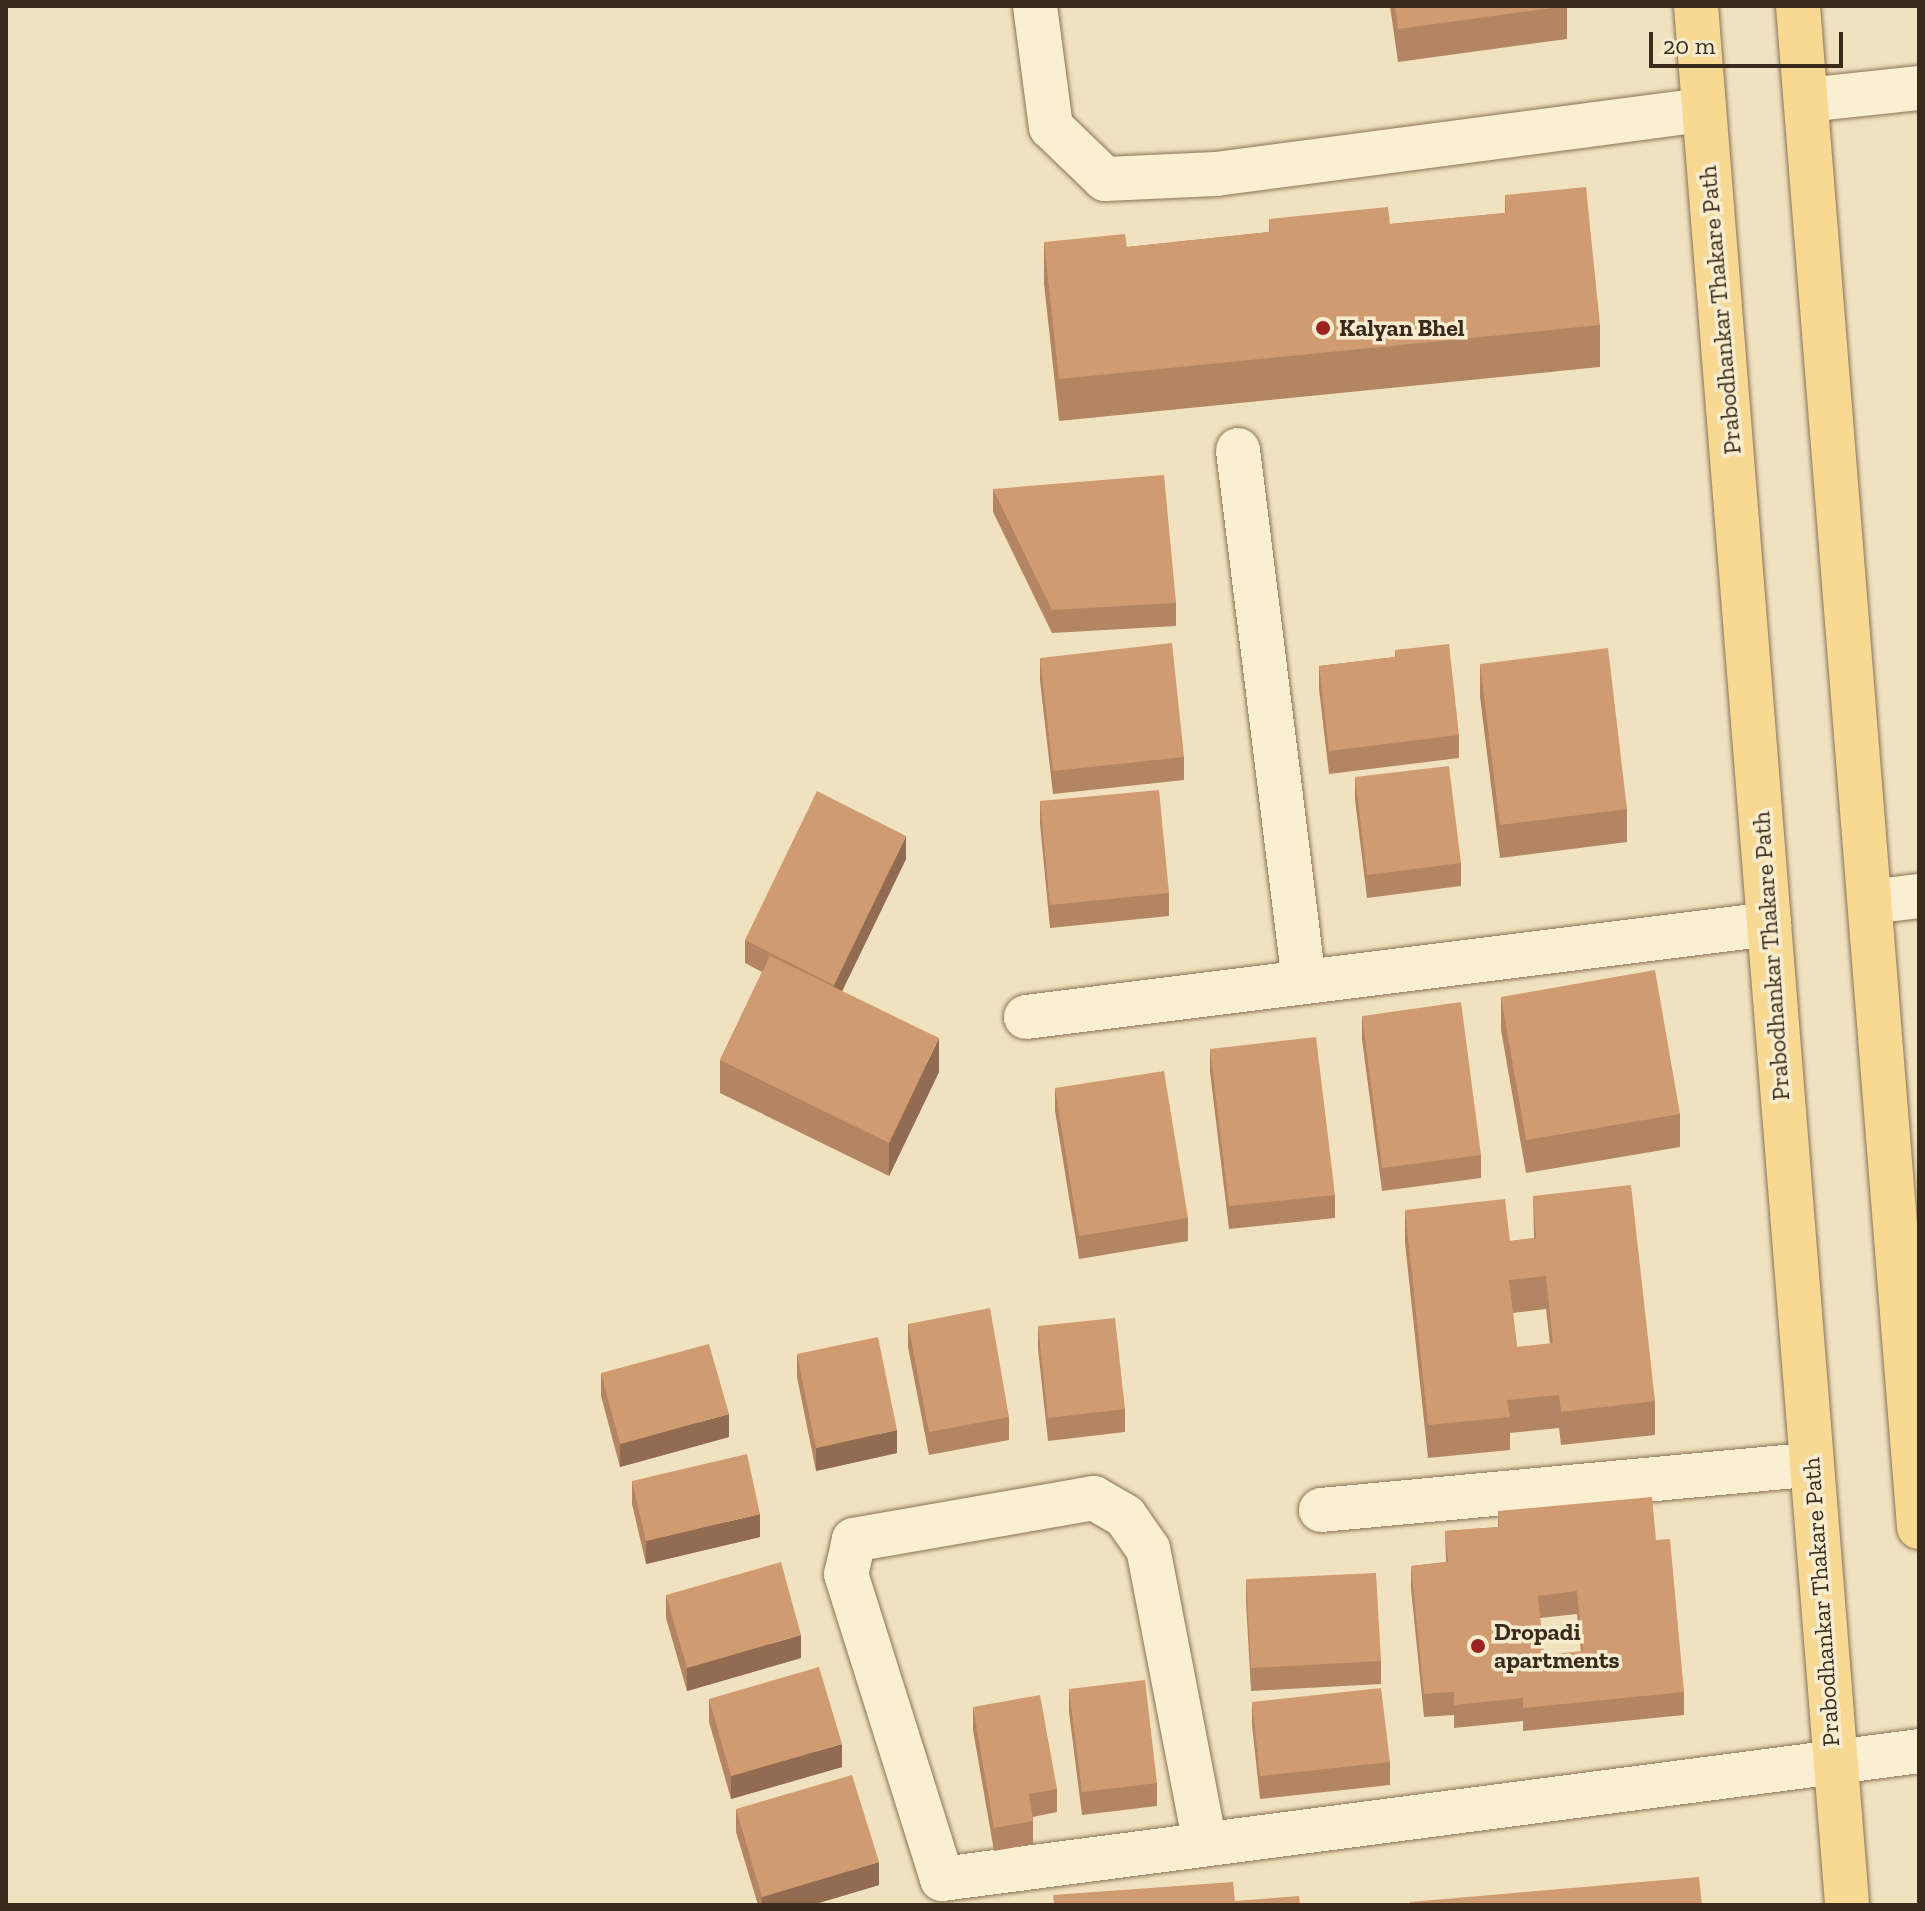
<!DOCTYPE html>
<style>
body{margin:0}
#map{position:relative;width:1925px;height:1911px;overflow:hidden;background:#f1e2bf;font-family:"Zilla Slab",serif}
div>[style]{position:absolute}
.roads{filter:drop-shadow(0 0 2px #8a7256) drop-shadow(0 0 2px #8a7256)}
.minor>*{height:44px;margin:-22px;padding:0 22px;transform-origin:22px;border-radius:22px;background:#fbefd2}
.major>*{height:44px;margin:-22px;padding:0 22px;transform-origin:22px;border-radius:22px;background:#f7d993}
.wall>*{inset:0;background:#b48562}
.shaded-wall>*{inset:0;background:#926c50}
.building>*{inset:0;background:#d19b72}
.dots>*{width:22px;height:22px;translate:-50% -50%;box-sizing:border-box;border:4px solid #f8eccf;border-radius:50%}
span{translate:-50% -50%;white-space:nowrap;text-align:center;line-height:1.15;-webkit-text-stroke:7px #f8eccf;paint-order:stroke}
.street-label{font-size:24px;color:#392a1c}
.poi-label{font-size:24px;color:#392a1c;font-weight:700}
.left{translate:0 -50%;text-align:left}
.frame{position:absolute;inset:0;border:8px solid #392a1c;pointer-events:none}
.scale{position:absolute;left:1649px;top:32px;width:194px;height:36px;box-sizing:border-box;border:4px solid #392a1c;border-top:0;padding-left:10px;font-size:24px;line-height:28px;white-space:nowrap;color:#392a1c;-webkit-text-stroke:6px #f8eccf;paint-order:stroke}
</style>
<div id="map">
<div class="roads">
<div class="minor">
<i style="left:1035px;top:6px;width:122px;rotate:82.5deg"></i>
<i style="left:1051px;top:127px;width:75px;rotate:43.9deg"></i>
<i style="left:1105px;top:179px;width:111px;rotate:-2.6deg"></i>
<i style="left:1216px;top:174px;width:492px;rotate:-7.5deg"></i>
<i style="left:1806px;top:100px;width:114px;rotate:-6.1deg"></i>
<i style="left:1238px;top:450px;width:536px;rotate:82.93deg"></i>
<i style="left:1870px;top:902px;width:49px;rotate:-7deg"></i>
<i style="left:1026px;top:1017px;width:749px;rotate:-7.13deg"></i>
<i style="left:1321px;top:1510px;width:491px;rotate:-5.3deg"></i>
<i style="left:1205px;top:1844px;width:300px;rotate:-100.9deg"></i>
<i style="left:1148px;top:1549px;width:40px;rotate:-124.9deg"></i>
<i style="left:1125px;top:1516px;width:36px;rotate:-150deg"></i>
<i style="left:1094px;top:1498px;width:244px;rotate:170.1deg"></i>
<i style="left:854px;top:1540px;width:35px;rotate:103deg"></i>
<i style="left:846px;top:1574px;width:320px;rotate:72.5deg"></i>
<i style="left:942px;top:1879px;width:985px;rotate:-7.46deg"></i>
</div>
<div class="major">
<i style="left:1696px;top:6px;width:1905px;rotate:85.45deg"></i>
<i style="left:1798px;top:6px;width:1526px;rotate:85.45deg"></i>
</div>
</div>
<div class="wall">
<i style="clip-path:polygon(1390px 6px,1567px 6px,1567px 39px,1398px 62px)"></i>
<i style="clip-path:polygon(1505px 195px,1600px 325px,1600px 367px,1059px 421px,1044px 284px,1044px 242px,1127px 247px,1269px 232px,1269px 219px,1390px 224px,1505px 213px)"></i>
<i style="clip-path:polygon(993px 489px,1176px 603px,1176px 626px,1052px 633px,993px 512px)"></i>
<i style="clip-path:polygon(1395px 650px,1459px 735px,1459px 758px,1329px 774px,1319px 689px,1319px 666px,1395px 657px)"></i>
<i style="clip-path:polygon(1040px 658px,1184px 757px,1184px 780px,1053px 794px,1040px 681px)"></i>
<i style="clip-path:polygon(1480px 664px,1627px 809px,1627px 842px,1500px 858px,1480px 697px)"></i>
<i style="clip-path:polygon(1355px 777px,1461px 863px,1461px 886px,1367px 898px,1355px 800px)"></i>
<i style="clip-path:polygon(1040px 801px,1169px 893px,1169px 916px,1050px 928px,1040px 824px)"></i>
<i style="clip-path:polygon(906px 859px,842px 991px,939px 1072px,889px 1176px,720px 1093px,720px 1060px,762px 972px,745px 963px,745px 940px)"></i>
<i style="clip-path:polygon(1501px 997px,1680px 1114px,1680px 1147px,1526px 1173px,1501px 1030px)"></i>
<i style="clip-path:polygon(1362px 1016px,1481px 1155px,1481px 1178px,1382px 1191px,1362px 1039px)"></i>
<i style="clip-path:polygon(1210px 1049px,1335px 1195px,1335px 1218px,1229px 1229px,1210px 1072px)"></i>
<i style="clip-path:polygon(1055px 1088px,1188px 1218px,1188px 1241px,1079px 1259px,1055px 1111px)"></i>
<i style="clip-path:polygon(evenodd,1533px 1196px,1655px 1401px,1655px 1435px,1561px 1445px,1559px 1428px,1510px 1433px,1510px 1450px,1428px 1458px,1405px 1243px,1405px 1210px,1510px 1241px,1534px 1238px,1533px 1196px,1546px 1309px,1550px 1344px,1517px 1347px,1513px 1313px,1546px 1309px)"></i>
<i style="clip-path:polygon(908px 1324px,1009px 1417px,1009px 1440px,929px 1455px,908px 1347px)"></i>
<i style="clip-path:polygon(1038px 1326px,1125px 1409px,1125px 1432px,1048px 1441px,1038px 1349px)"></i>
<i style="clip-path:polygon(797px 1354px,897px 1453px,816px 1471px,797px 1377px)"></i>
<i style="clip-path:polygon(601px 1373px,729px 1437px,620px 1467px,601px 1396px)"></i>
<i style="clip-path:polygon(632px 1481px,760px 1537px,646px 1564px,632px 1504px)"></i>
<i style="clip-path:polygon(evenodd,1498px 1511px,1656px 1540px,1684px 1692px,1684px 1715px,1523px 1731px,1523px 1721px,1454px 1728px,1454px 1715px,1424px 1717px,1411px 1589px,1411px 1566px,1446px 1562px,1445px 1531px,1498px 1527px,1498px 1511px,1577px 1614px,1581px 1652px,1544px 1655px,1540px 1618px,1577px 1614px)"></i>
<i style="clip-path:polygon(1246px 1579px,1381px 1661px,1381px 1684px,1251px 1691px,1246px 1602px)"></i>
<i style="clip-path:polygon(666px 1595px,801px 1658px,687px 1691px,666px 1618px)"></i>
<i style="clip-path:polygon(1069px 1689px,1157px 1783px,1157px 1806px,1082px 1815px,1069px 1712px)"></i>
<i style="clip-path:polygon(709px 1699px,842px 1767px,731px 1799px,709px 1722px)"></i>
<i style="clip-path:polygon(1252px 1702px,1390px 1762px,1390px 1785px,1260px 1799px,1252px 1725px)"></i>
<i style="clip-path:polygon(973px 1707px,1057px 1789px,1057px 1812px,1033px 1817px,1033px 1844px,994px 1851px,973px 1730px)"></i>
<i style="clip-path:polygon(736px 1809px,879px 1885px,812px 1905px,758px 1905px,736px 1832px)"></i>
</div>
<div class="shaded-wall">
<i style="clip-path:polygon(906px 836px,906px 859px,834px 1008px,834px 985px)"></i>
<i style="clip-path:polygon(939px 1038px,939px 1072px,889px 1176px,889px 1143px)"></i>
<i style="clip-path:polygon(729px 1414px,729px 1437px,620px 1467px,620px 1444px)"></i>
<i style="clip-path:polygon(897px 1430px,897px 1453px,816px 1471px,816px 1448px)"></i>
<i style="clip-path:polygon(760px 1514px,760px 1537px,646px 1564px,646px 1541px)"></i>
<i style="clip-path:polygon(801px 1635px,801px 1658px,687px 1691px,687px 1668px)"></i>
<i style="clip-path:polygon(842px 1744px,842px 1767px,731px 1799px,731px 1776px)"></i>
<i style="clip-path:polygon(879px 1862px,879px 1885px,812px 1905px,762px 1905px,762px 1897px)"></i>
</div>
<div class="building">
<i style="clip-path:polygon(1395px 6px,1567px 6px,1398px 29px)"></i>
<i style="clip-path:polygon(1586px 187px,1600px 325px,1059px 379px,1044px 242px,1125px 234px,1127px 247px,1270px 232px,1269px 219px,1388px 207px,1390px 224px,1506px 213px,1505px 195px)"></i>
<i style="clip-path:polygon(1164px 475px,1176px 603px,1052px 610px,993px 489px)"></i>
<i style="clip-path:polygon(1172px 643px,1184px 757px,1053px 771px,1040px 658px)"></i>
<i style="clip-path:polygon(1449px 644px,1459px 735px,1329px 751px,1319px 666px,1396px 657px,1395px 650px)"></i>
<i style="clip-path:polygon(1608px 648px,1627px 809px,1500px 825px,1480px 664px)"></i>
<i style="clip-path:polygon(1449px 766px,1461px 863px,1367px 875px,1355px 777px)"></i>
<i style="clip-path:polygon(1159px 790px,1169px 893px,1050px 905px,1040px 801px)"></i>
<i style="clip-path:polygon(817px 791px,906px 836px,834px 985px,745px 940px)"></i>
<i style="clip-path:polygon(770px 956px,939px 1038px,889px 1143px,720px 1060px)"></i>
<i style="clip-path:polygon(1655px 970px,1680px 1114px,1526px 1140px,1501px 997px)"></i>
<i style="clip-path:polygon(1461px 1002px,1481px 1155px,1382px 1168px,1362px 1016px)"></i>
<i style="clip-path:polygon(1316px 1037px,1335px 1195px,1229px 1206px,1210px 1049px)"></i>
<i style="clip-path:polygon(1164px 1071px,1188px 1218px,1079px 1236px,1055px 1088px)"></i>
<i style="clip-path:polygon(evenodd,1631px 1185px,1655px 1401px,1561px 1412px,1559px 1395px,1507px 1400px,1510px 1417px,1428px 1425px,1405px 1210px,1505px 1199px,1510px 1241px,1536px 1238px,1533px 1196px,1631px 1185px,1546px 1276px,1553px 1343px,1517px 1347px,1509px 1280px,1546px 1276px)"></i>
<i style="clip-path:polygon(990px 1308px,1009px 1417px,929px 1432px,908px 1324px)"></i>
<i style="clip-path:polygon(1115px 1318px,1125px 1409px,1048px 1418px,1038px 1326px)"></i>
<i style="clip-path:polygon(878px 1337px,897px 1430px,816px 1448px,797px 1354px)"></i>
<i style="clip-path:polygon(709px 1344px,729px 1414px,620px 1444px,601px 1373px)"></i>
<i style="clip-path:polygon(747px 1454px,760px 1514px,646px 1541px,632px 1481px)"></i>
<i style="clip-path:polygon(evenodd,1652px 1497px,1656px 1540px,1670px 1539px,1684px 1692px,1523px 1708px,1523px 1698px,1454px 1705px,1454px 1692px,1424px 1694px,1411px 1566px,1448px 1562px,1445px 1531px,1499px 1527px,1498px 1511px,1652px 1497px,1577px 1591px,1583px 1651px,1544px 1655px,1538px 1596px,1577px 1591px)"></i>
<i style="clip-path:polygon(781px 1562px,801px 1635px,687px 1668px,666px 1595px)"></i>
<i style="clip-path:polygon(1376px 1573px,1381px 1661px,1251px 1668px,1246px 1579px)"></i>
<i style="clip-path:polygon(819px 1667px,842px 1744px,731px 1776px,709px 1699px)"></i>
<i style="clip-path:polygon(1145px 1680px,1157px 1783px,1082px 1792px,1069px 1689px)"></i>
<i style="clip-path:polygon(1381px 1688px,1390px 1762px,1260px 1776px,1252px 1702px)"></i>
<i style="clip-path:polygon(1040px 1695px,1057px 1789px,1029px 1794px,1033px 1821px,994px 1828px,973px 1707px)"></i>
<i style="clip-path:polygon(852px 1775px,879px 1862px,762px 1897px,736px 1809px)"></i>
<i style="clip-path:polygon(1699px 1877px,1702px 1905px,1410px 1905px,1410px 1902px)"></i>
<i style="clip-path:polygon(1233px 1882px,1235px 1901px,1299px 1896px,1300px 1905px,1054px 1905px,1053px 1895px)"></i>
</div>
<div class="dots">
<i style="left:1323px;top:328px;background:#9d2222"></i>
<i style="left:1478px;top:1646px;background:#9d2222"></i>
</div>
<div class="street-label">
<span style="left:1720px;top:310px;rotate:-95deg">Prabodhankar Thakare Path</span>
<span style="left:1771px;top:956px;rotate:-94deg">Prabodhankar Thakare Path</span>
<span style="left:1821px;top:1602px;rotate:-94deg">Prabodhankar Thakare Path</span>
</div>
<div class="poi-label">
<span class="left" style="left:1339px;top:328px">Kalyan Bhel</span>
<span class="left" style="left:1494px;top:1646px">Dropadi<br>apartments</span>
</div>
<div class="frame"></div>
<div class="scale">20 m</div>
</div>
